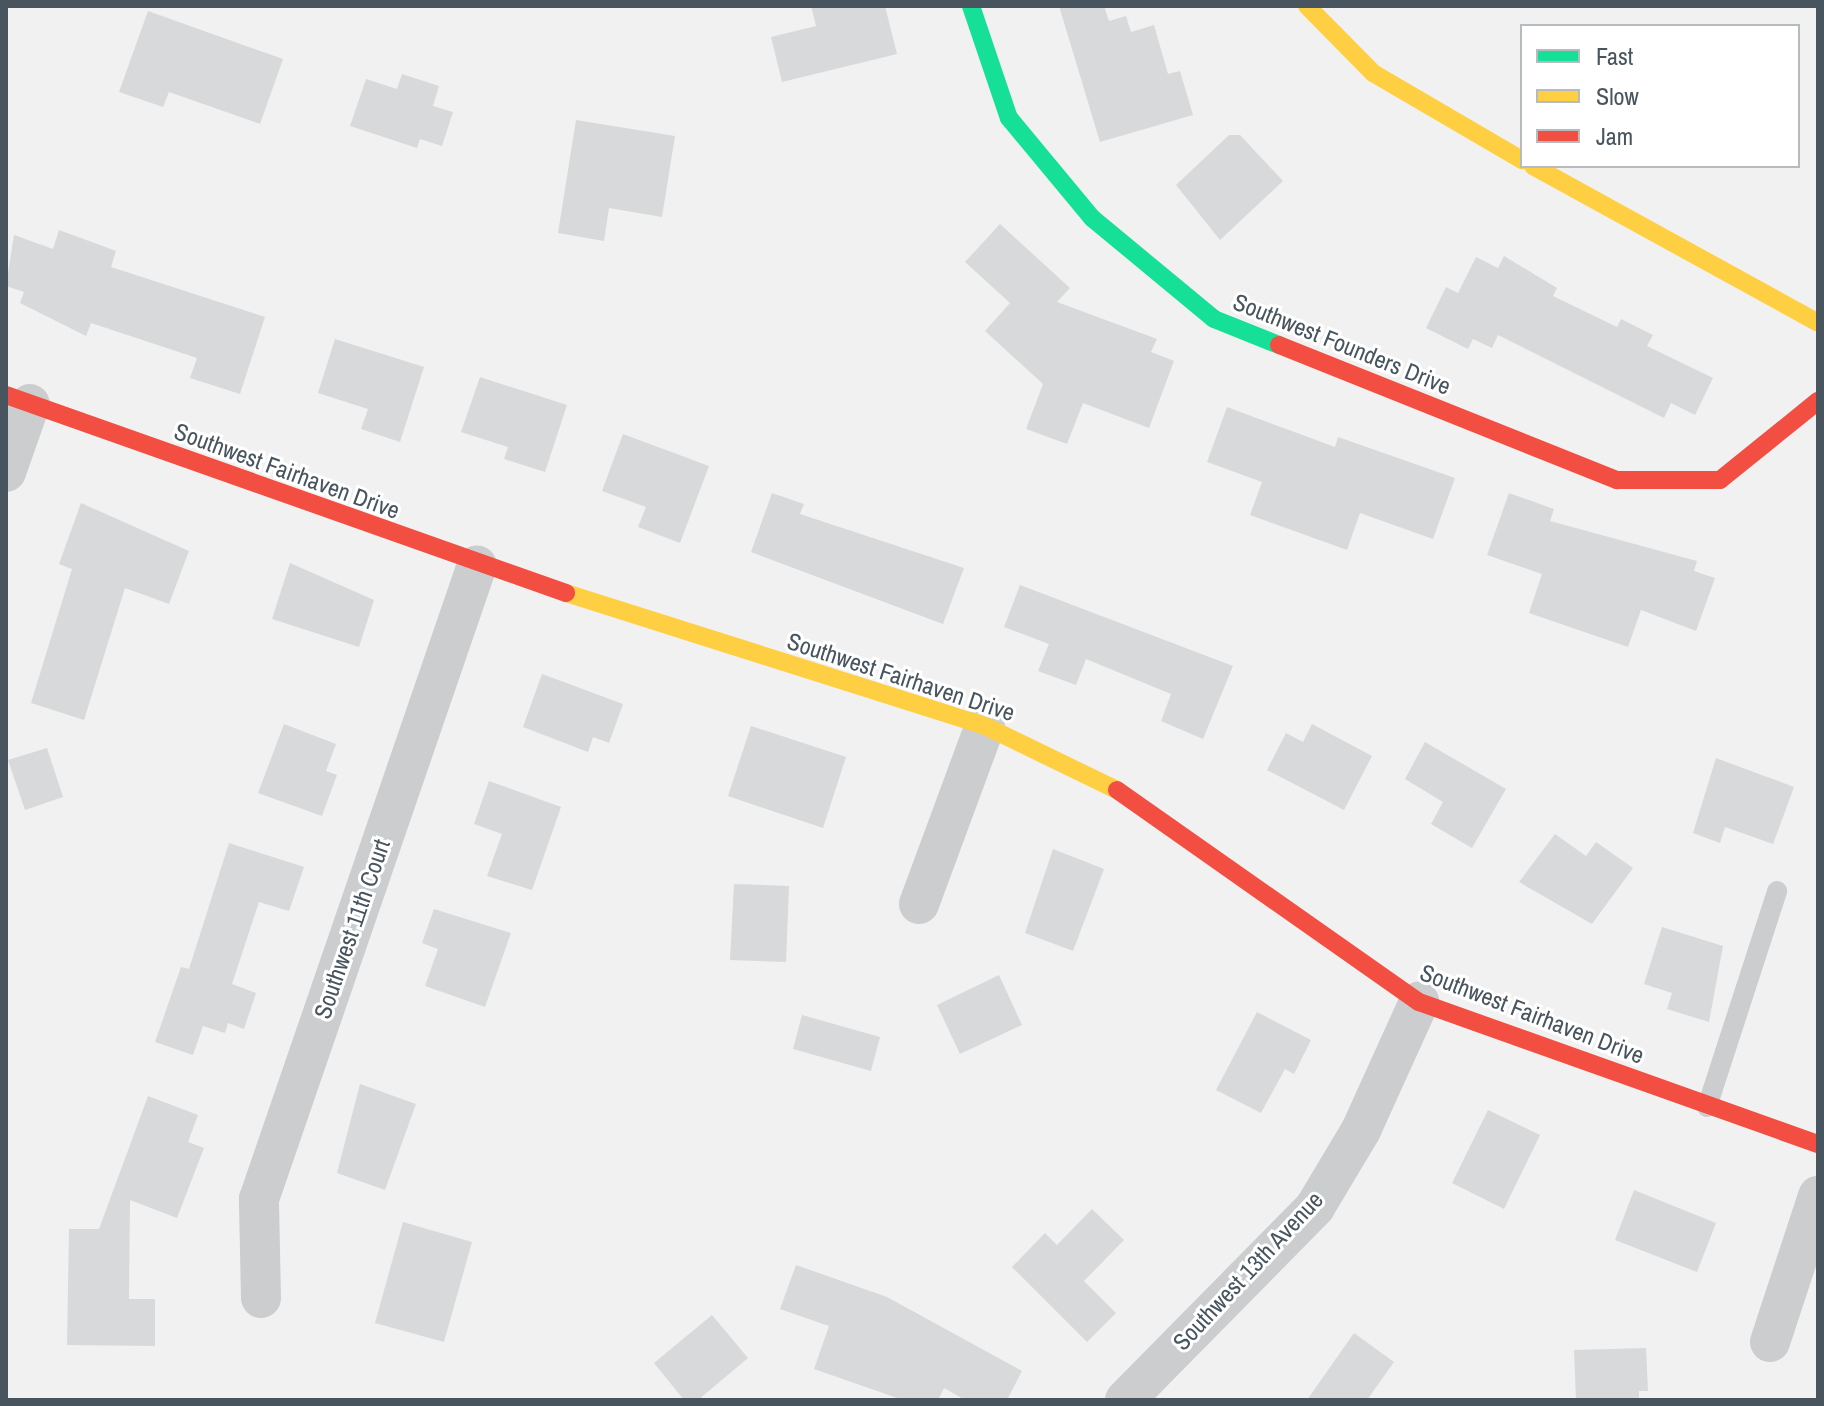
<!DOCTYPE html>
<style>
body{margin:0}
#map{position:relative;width:1824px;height:1406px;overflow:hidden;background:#f2f1f1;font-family:"Archivo Narrow",sans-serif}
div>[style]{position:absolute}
.building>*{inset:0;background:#d8d9da}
.lane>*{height:20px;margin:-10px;padding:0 10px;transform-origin:10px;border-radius:10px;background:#cbcdcf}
.street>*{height:40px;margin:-20px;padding:0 20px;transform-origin:20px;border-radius:20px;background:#cbcdcf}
.fast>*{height:18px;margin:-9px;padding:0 9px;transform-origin:9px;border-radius:9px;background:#16e098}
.slow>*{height:18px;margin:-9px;padding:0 9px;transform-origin:9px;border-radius:9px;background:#ffcf43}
.jam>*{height:18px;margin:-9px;padding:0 9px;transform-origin:9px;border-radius:9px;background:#f24e42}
span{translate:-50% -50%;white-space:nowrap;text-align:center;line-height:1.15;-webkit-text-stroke:6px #fff;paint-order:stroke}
.street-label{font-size:24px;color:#48555e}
.frame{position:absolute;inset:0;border:8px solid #48555e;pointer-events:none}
.legend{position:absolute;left:1520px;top:24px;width:280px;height:144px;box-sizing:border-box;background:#fff;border:2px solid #b6bbbf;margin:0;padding:10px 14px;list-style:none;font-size:24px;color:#48555e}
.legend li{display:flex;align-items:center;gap:16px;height:40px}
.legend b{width:40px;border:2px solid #b6bbbf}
</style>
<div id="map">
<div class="building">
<i style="clip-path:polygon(811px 6px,885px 6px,897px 54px,782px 82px,771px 37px,816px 26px)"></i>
<i style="clip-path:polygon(1059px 6px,1104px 6px,1109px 21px,1126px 16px,1131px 32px,1154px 25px,1168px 74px,1180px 71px,1193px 115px,1100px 142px)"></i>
<i style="clip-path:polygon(148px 11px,283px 59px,260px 124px,169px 92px,163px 107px,119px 92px)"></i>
<i style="clip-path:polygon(402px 74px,439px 86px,433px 106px,453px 112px,442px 146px,420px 139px,417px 148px,350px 126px,366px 79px,397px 89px)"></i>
<i style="clip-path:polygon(576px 120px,675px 136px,662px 217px,609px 208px,604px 241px,558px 233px)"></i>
<i style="clip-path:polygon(1229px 135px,1240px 135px,1283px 181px,1220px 240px,1176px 185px)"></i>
<i style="clip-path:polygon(1000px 224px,1070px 288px,1057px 302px,1157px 339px,1151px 352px,1174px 361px,1149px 428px,1083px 403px,1067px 444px,1026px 429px,1043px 384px,985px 331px,1010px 303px,965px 262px)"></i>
<i style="clip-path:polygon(59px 230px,116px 251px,111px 267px,265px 317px,240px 394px,190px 378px,197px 358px,91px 323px,86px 336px,20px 303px,24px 292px,6px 286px,14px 235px,53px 249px)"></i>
<i style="clip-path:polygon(1504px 256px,1557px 288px,1553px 296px,1617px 327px,1621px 319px,1653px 335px,1647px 346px,1713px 378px,1695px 415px,1671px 403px,1664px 418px,1498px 335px,1492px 348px,1473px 339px,1468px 349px,1426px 328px,1446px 287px,1458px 293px,1476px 257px,1498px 268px)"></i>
<i style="clip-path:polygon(335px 339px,424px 367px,400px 442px,361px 429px,368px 409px,318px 393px)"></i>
<i style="clip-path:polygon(480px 377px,567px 405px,545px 472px,504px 459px,508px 447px,461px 432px)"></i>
<i style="clip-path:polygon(1227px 407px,1335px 447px,1338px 437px,1455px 478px,1433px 539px,1360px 513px,1347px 550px,1250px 515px,1262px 482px,1207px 462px)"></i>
<i style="clip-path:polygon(623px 434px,709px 466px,680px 543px,638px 527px,646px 507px,602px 491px)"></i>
<i style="clip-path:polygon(772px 493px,804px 504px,800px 514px,964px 568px,943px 624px,751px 552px)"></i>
<i style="clip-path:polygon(1509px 493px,1554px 509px,1550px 521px,1697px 561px,1694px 571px,1715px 578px,1696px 631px,1641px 610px,1628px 647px,1529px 613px,1542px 574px,1487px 555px)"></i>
<i style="clip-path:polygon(81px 503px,189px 551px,169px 604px,125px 588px,84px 720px,31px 703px,72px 569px,59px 564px)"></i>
<i style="clip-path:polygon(290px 563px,374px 600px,359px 647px,272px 619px)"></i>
<i style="clip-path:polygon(1020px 585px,1233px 666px,1203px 739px,1161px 721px,1171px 694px,1086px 659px,1076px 685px,1038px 671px,1049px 644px,1004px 627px)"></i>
<i style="clip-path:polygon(542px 674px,623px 704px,609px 743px,593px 737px,588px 752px,523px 727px)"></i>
<i style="clip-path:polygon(284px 724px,336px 744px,326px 771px,337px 775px,322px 816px,258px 793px)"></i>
<i style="clip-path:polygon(1312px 724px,1372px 756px,1344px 810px,1267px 770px,1286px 733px,1303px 742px)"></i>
<i style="clip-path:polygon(751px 726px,846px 757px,823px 828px,728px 796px)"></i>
<i style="clip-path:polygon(1425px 742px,1506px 789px,1472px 848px,1431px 824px,1443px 802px,1405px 779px)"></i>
<i style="clip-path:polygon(47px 748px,63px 797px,25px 810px,8px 760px)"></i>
<i style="clip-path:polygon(1716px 758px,1794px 787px,1773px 844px,1725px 827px,1720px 843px,1693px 833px)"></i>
<i style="clip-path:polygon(489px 781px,561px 807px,532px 890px,487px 876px,502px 834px,474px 824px)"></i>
<i style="clip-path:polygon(1555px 834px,1586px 856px,1596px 842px,1633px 868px,1592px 924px,1519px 882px)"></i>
<i style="clip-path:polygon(229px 843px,304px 867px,289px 911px,259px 902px,232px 984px,256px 993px,244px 1029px,228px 1023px,225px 1033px,203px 1026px,193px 1055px,155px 1042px,181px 967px,189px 969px)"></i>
<i style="clip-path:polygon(1053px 849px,1104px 869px,1073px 951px,1025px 933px)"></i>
<i style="clip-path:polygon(734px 884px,789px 886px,786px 962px,730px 960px)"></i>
<i style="clip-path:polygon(434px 909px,511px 933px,485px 1007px,425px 986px,438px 949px,422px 943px)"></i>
<i style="clip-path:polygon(1662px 927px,1723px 946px,1709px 1022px,1667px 1009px,1672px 993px,1644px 984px)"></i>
<i style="clip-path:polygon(999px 975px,1022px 1025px,960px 1054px,937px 1005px)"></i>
<i style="clip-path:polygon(1257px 1012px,1311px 1040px,1294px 1074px,1285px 1069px,1261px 1113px,1216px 1090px)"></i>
<i style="clip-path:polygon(802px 1015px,880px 1037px,871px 1071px,793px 1049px)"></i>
<i style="clip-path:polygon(360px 1084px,416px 1104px,385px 1190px,337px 1173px)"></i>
<i style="clip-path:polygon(148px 1096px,198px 1115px,188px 1142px,204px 1148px,177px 1218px,130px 1200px,129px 1299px,155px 1299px,155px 1346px,67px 1345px,69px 1229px,99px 1229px)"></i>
<i style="clip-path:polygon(1488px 1110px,1540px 1135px,1504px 1209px,1452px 1183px)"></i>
<i style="clip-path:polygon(1634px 1190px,1716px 1223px,1697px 1272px,1615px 1240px)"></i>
<i style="clip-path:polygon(1092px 1209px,1124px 1240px,1084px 1281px,1116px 1313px,1087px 1342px,1012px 1267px,1045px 1233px,1057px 1245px)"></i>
<i style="clip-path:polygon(403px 1222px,472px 1242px,444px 1342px,375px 1323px)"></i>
<i style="clip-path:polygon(796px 1265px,887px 1297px,1022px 1371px,1007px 1400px,965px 1400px,944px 1388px,938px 1400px,903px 1400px,814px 1369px,829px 1326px,780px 1309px)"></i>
<i style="clip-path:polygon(712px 1315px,748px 1358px,698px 1400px,684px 1400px,654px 1363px)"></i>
<i style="clip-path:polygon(1354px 1333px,1394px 1362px,1367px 1400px,1307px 1400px)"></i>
<i style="clip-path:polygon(1646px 1348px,1648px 1391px,1639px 1391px,1639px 1400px,1576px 1400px,1574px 1350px)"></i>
</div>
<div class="lane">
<i style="left:1707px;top:1107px;width:227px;rotate:-72deg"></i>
</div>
<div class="street">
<i style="left:6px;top:472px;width:72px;rotate:-70.6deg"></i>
<i style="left:919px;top:904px;width:190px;rotate:-69.7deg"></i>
<i style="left:261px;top:1298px;width:99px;rotate:-91.2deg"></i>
<i style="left:259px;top:1199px;width:670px;rotate:-71.02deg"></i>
<i style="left:1770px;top:1342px;width:154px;rotate:-71.8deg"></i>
<i style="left:1125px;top:1400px;width:271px;rotate:-45.4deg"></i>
<i style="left:1315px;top:1207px;width:90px;rotate:-59.1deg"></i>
<i style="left:1361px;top:1130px;width:141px;rotate:-65.6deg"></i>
</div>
<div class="fast">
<i style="left:971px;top:6px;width:118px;rotate:71.3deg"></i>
<i style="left:1009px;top:118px;width:130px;rotate:50.3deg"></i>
<i style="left:1092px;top:218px;width:158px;rotate:39.6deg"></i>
<i style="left:1214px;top:319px;width:70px;rotate:21.8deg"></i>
</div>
<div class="slow">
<i style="left:1307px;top:6px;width:94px;rotate:45.4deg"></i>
<i style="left:1373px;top:73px;width:173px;rotate:30.3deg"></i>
<i style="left:1533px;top:166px;width:325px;rotate:28.8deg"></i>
<i style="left:566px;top:593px;width:440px;rotate:17.6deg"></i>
<i style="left:985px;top:726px;width:147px;rotate:25.9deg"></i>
</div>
<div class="jam">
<i style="left:1279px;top:345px;width:364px;rotate:21.8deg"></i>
<i style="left:1617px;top:480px;width:103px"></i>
<i style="left:1720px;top:480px;width:126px;rotate:-38.9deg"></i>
<i style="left:6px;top:395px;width:594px;rotate:19.47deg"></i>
<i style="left:1117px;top:790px;width:369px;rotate:35.1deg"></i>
<i style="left:1419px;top:1002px;width:424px;rotate:19.6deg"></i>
</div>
<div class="street-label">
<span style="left:1342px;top:344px;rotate:22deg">Southwest Founders Drive</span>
<span style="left:287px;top:471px;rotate:20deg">Southwest Fairhaven Drive</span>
<span style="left:901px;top:677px;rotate:18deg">Southwest Fairhaven Drive</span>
<span style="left:352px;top:929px;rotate:-71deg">Southwest 11th Court</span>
<span style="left:1532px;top:1014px;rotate:21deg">Southwest Fairhaven Drive</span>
<span style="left:1248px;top:1271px;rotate:-47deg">Southwest 13th Avenue</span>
</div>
<div class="frame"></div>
<ul class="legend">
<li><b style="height:10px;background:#16e098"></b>Fast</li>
<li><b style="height:10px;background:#ffcf43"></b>Slow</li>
<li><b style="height:10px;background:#f24e42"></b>Jam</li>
</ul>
</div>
